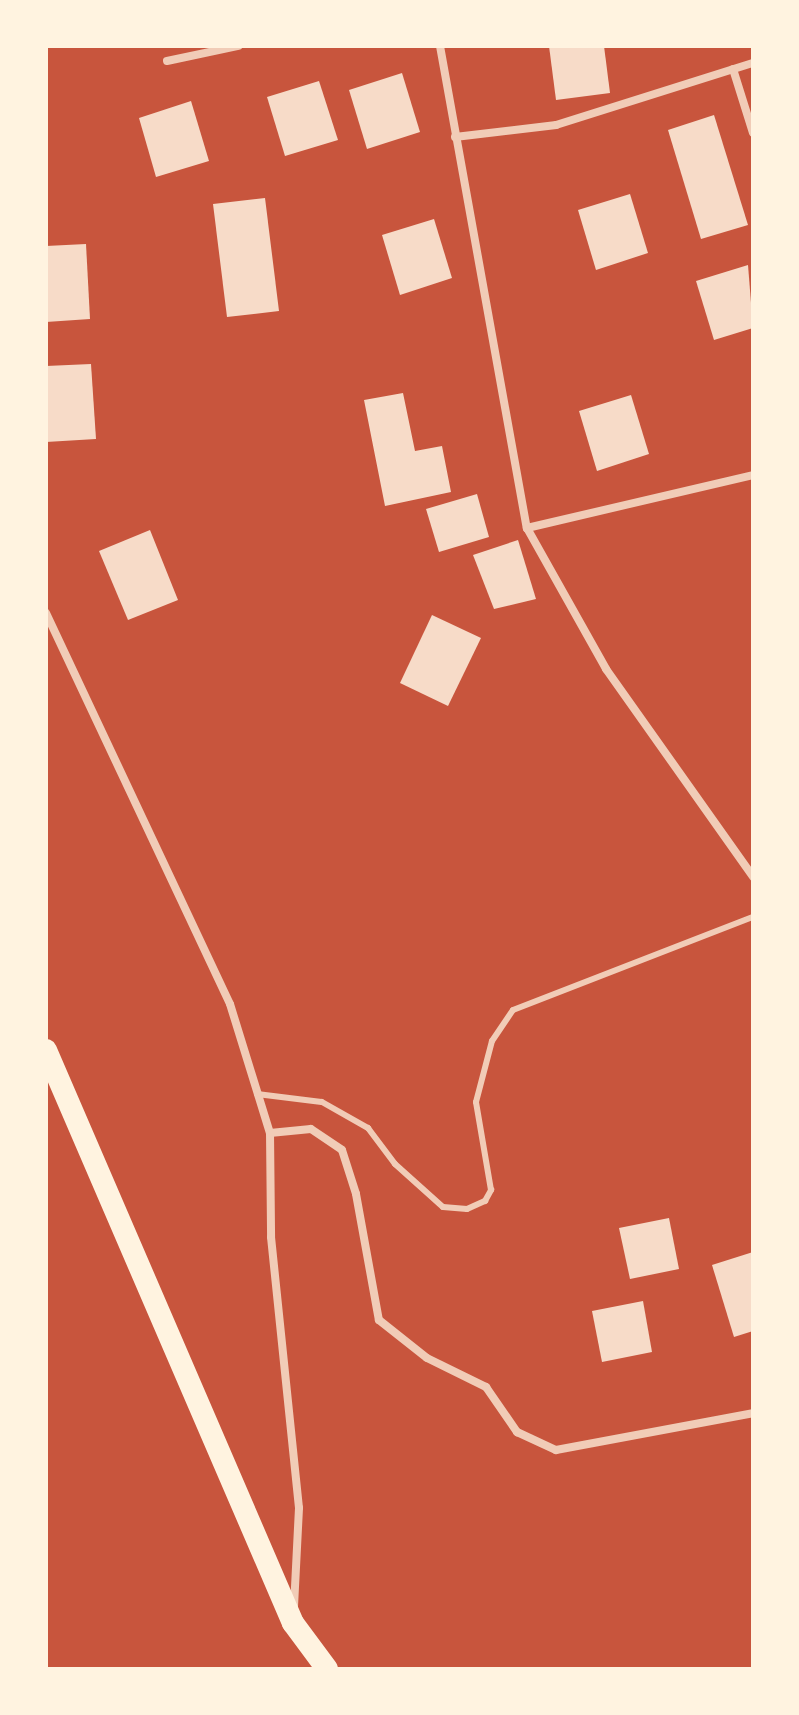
<!DOCTYPE html>
<style>
body{margin:0}
#map{position:relative;width:799px;height:1715px;overflow:hidden;background:#c8553d;font-family:"Archivo Narrow",sans-serif}
div>[style]{position:absolute}
.building>*{inset:0;background:#f7dbc8}
.service>*{height:6px;margin:-3px;padding:0 3px;transform-origin:3px;border-radius:3px;background:#f1ccb7}
.minor>*{height:8px;margin:-4px;padding:0 4px;transform-origin:4px;border-radius:4px;background:#f1ccb7}
.trunk>*{height:22px;margin:-11px;padding:0 11px;transform-origin:11px;border-radius:11px;background:#fff3e0}
span{translate:-50% -50%;white-space:nowrap;text-align:center;line-height:1.15;-webkit-text-stroke:8px #fff3e0;paint-order:stroke}
.frame{position:absolute;inset:0;border:48px solid #fff3e0;pointer-events:none}
</style>
<div id="map">
<div class="building">
<i style="clip-path:polygon(549px 46px,604px 46px,610px 93px,556px 100px)"></i>
<i style="clip-path:polygon(402px 73px,420px 132px,367px 149px,349px 90px)"></i>
<i style="clip-path:polygon(319px 81px,338px 140px,285px 156px,267px 97px)"></i>
<i style="clip-path:polygon(191px 101px,209px 161px,156px 177px,139px 118px)"></i>
<i style="clip-path:polygon(714px 115px,748px 225px,701px 239px,668px 130px)"></i>
<i style="clip-path:polygon(630px 194px,648px 253px,596px 270px,578px 210px)"></i>
<i style="clip-path:polygon(265px 198px,279px 311px,227px 317px,213px 204px)"></i>
<i style="clip-path:polygon(434px 219px,452px 278px,400px 295px,382px 235px)"></i>
<i style="clip-path:polygon(86px 244px,90px 319px,46px 322px,46px 246px)"></i>
<i style="clip-path:polygon(748px 265px,753px 328px,714px 340px,696px 281px)"></i>
<i style="clip-path:polygon(91px 364px,96px 439px,46px 442px,46px 366px)"></i>
<i style="clip-path:polygon(403px 393px,415px 451px,442px 446px,451px 492px,385px 506px,364px 400px)"></i>
<i style="clip-path:polygon(631px 395px,649px 454px,597px 471px,579px 411px)"></i>
<i style="clip-path:polygon(477px 494px,489px 537px,439px 552px,426px 509px)"></i>
<i style="clip-path:polygon(150px 530px,178px 600px,128px 620px,99px 551px)"></i>
<i style="clip-path:polygon(518px 540px,536px 599px,494px 609px,473px 555px)"></i>
<i style="clip-path:polygon(432px 615px,481px 638px,448px 706px,400px 683px)"></i>
<i style="clip-path:polygon(669px 1218px,679px 1269px,630px 1279px,619px 1228px)"></i>
<i style="clip-path:polygon(753px 1252px,753px 1331px,734px 1337px,712px 1265px)"></i>
<i style="clip-path:polygon(643px 1301px,652px 1352px,602px 1362px,592px 1311px)"></i>
</div>
<div class="service">
<i style="left:257px;top:1094px;width:65px;rotate:7deg"></i>
<i style="left:322px;top:1102px;width:53px;rotate:29.5deg"></i>
<i style="left:368px;top:1128px;width:45px;rotate:53.1deg"></i>
<i style="left:395px;top:1164px;width:64px;rotate:41.9deg"></i>
<i style="left:443px;top:1207px;width:24px;rotate:5deg"></i>
<i style="left:467px;top:1209px;width:20px;rotate:-24deg"></i>
<i style="left:485px;top:1201px;width:13px;rotate:-61deg"></i>
<i style="left:491px;top:1190px;width:89px;rotate:-99.7deg"></i>
<i style="left:476px;top:1102px;width:63px;rotate:-75.3deg"></i>
<i style="left:492px;top:1041px;width:37px;rotate:-56deg"></i>
<i style="left:513px;top:1010px;width:257px;rotate:-21.2deg"></i>
</div>
<div class="minor">
<i style="left:440px;top:46px;width:490px;rotate:79.8deg"></i>
<i style="left:527px;top:528px;width:162px;rotate:60.7deg"></i>
<i style="left:606px;top:669px;width:255px;rotate:54.7deg"></i>
<i style="left:167px;top:61px;width:73px;rotate:-11.9deg"></i>
<i style="left:733px;top:69px;width:67px;rotate:72.6deg"></i>
<i style="left:455px;top:137px;width:102px;rotate:-6.8deg"></i>
<i style="left:556px;top:125px;width:207px;rotate:-17.5deg"></i>
<i style="left:527px;top:528px;width:232px;rotate:-13.2deg"></i>
<i style="left:46px;top:613px;width:432px;rotate:64.8deg"></i>
<i style="left:230px;top:1004px;width:135px;rotate:72.8deg"></i>
<i style="left:270px;top:1133px;width:104px;rotate:89.4deg"></i>
<i style="left:271px;top:1237px;width:272px;rotate:84.1deg"></i>
<i style="left:299px;top:1508px;width:99px;rotate:92.9deg"></i>
<i style="left:270px;top:1133px;width:41px;rotate:-5.6deg"></i>
<i style="left:311px;top:1129px;width:37px;rotate:34deg"></i>
<i style="left:342px;top:1150px;width:46px;rotate:72.3deg"></i>
<i style="left:356px;top:1194px;width:128px;rotate:79.7deg"></i>
<i style="left:379px;top:1320px;width:61px;rotate:38.4deg"></i>
<i style="left:427px;top:1358px;width:66px;rotate:26.2deg"></i>
<i style="left:486px;top:1387px;width:55px;rotate:55.4deg"></i>
<i style="left:517px;top:1432px;width:43px;rotate:24.8deg"></i>
<i style="left:556px;top:1450px;width:200px;rotate:-10.6deg"></i>
</div>
<div class="trunk">
<i style="left:46px;top:1050px;width:624px;rotate:66.68deg"></i>
<i style="left:293px;top:1623px;width:57px;rotate:53.5deg"></i>
</div>
<div class="frame"></div>
</div>
